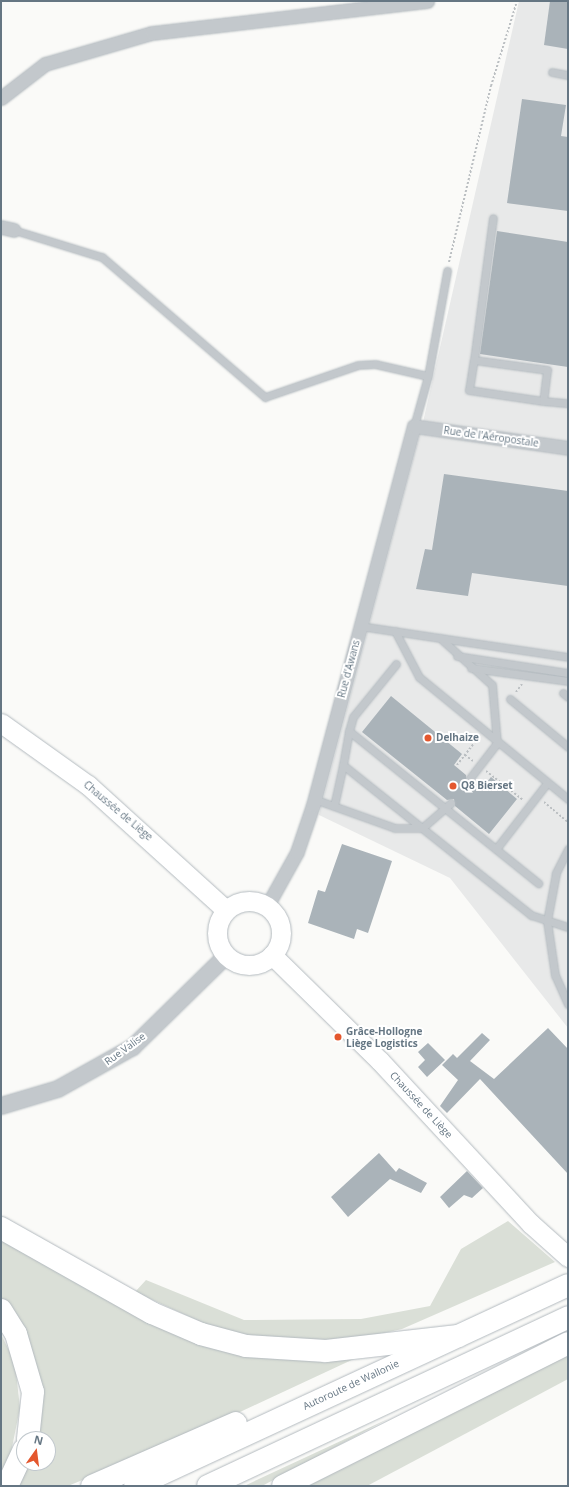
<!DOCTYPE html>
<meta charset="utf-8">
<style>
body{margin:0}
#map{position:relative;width:569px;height:1487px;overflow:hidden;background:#fafaf8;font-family:"Open Sans",sans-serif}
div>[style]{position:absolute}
.built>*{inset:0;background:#e8e9e9}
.green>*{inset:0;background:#dadfd7}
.building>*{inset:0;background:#aab3b9}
.path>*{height:2px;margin-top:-1px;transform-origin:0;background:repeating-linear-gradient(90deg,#bbbfc2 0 2px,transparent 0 4px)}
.roads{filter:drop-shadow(0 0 1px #b3babf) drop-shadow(0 0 1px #b3babf)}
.service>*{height:7px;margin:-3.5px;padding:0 3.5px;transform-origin:3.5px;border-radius:3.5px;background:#c3c8cc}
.minor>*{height:13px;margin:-6.5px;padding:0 6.5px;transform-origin:6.5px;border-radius:6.5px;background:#c3c8cc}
.tertiary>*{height:16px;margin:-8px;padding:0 8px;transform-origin:8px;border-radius:8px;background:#c3c8cc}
.secondary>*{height:19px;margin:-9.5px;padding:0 9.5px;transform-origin:9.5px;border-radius:9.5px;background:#fff}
.secondary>.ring{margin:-9.5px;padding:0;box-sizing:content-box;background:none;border:19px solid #fff;border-radius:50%}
.motorway>*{height:22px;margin:-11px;padding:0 11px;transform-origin:11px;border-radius:11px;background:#fff}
.dots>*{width:11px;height:11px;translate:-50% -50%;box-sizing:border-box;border:2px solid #fff;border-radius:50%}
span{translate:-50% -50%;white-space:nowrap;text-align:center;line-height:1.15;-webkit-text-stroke:4px #fff;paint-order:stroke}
.street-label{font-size:10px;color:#657683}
.poi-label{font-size:10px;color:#657683;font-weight:700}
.left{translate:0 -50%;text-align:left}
.frame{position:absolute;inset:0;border:2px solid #657683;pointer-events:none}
.north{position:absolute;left:16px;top:1431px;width:40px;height:40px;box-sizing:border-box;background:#fff;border:1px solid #c1c8cd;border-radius:50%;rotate:14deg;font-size:11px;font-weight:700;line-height:16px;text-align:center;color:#657683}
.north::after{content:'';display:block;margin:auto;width:14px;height:18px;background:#e4572e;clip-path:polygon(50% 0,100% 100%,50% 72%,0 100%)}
</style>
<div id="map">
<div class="built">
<i style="clip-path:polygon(519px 1px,568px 1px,568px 1028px,450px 878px,319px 815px,423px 422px)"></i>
</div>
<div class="green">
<i style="clip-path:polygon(508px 1221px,555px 1262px,402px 1329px,362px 1338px,328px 1341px,256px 1337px,214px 1328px,135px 1292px,146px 1280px,244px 1320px,361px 1319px,430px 1306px,461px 1249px)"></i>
<i style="clip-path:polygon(1px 1233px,178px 1329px,371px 1351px,197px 1432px,68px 1486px,18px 1486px,30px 1463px,48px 1463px,48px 1439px,37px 1439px,22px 1328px,1px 1299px)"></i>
<i style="clip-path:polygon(1px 1334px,15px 1363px,20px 1408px,10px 1457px,1px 1475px)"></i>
<i style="clip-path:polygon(568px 1353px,568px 1379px,367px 1486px,308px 1486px)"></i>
<i style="clip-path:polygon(388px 1419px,262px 1486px,244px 1486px)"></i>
</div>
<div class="building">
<i style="clip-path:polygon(550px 1px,568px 1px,568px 49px,544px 45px)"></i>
<i style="clip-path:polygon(522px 99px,566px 105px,561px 136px,568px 137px,568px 211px,507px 203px)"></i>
<i style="clip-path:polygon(497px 231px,568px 242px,568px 367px,480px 354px)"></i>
<i style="clip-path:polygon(444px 474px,568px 491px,568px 586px,472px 573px,468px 596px,416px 589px,425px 549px,432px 550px)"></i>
<i style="clip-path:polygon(391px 696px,462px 754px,454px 765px,466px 775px,467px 782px,474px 781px,482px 788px,491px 777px,517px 799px,489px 834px,455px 806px,454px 799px,447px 800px,362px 732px)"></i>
<i style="clip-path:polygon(342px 844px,392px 861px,368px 933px,357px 929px,354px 939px,308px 923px,318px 890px,325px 892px)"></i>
<i style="clip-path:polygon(548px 1028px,568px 1049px,568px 1174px,480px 1079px,447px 1113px,440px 1106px,458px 1080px,442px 1065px,453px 1054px,457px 1058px,482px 1033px,490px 1040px,470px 1061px,494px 1079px)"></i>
<i style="clip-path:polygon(428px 1043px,445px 1060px,427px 1077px,418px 1067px,425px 1060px,418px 1052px)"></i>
<i style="clip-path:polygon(379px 1153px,396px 1172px,399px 1168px,427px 1183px,421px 1193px,390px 1179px,348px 1217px,331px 1197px)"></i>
<i style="clip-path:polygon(467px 1171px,483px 1188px,472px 1198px,464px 1195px,449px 1208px,440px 1197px)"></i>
</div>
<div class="path">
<i style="left:449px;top:262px;width:181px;rotate:-76.6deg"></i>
<i style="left:491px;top:86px;width:89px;rotate:-73deg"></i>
<i style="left:516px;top:692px;width:10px;rotate:-53deg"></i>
<i style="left:465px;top:755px;width:10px;rotate:37deg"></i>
<i style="left:457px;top:765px;width:36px;rotate:-52deg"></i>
<i style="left:486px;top:771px;width:47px;rotate:38.1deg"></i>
<i style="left:544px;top:802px;width:31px;rotate:40deg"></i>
</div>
<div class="roads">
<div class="service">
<i style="left:552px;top:72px;width:16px;rotate:11deg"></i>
<i style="left:14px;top:230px;width:92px;rotate:17.1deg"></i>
<i style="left:102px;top:257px;width:215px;rotate:40.7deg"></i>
<i style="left:265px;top:397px;width:98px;rotate:-19deg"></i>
<i style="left:358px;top:365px;width:17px;rotate:-3deg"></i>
<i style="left:375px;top:364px;width:54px;rotate:12.8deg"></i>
<i style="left:474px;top:360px;width:74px;rotate:7.8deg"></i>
<i style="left:547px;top:370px;width:31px;rotate:97deg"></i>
<i style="left:543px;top:401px;width:75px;rotate:-171.5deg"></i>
<i style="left:469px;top:390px;width:30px;rotate:-81deg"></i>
<i style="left:474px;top:360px;width:143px;rotate:-82.4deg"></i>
<i style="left:543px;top:401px;width:25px;rotate:5deg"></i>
<i style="left:414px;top:426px;width:52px;rotate:-74.4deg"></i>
<i style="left:428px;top:376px;width:107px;rotate:-79.7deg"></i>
<i style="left:360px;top:626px;width:81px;rotate:8.5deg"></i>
<i style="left:440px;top:638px;width:70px;rotate:42.1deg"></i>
<i style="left:492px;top:685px;width:58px;rotate:85.1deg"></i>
<i style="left:497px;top:743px;width:44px;rotate:127.6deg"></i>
<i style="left:395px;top:631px;width:52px;rotate:62.4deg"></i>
<i style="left:419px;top:677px;width:193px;rotate:39.3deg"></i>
<i style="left:440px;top:638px;width:129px;rotate:8.4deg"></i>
<i style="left:457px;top:656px;width:112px;rotate:8.7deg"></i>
<i style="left:396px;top:664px;width:68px;rotate:129.1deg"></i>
<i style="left:353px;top:717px;width:15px;rotate:106deg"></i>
<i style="left:349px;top:731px;width:243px;rotate:38.8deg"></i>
<i style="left:471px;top:668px;width:98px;rotate:7.6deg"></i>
<i style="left:563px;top:693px;width:6px;rotate:39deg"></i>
<i style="left:510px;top:699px;width:75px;rotate:39.6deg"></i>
<i style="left:349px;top:731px;width:35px;rotate:100deg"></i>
<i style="left:343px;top:765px;width:241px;rotate:38.6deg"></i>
<i style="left:531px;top:915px;width:39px;rotate:18deg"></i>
<i style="left:314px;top:799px;width:86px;rotate:19.7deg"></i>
<i style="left:395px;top:828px;width:27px"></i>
<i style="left:422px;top:828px;width:38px;rotate:-41deg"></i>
<i style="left:334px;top:806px;width:42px;rotate:-77.6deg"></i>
<i style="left:496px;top:849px;width:83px;rotate:-52.3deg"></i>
<i style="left:568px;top:849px;width:27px;rotate:117deg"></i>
<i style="left:556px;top:873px;width:49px;rotate:100.6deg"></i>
<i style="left:547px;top:921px;width:55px;rotate:81.6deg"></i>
<i style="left:555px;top:975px;width:32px;rotate:66deg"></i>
</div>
<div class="minor">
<i style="left:1px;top:98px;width:56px;rotate:-37.7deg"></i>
<i style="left:45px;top:64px;width:111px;rotate:-16.2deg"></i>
<i style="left:152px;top:33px;width:277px;rotate:-6.6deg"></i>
<i style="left:1px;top:227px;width:13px;rotate:13deg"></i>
<i style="left:267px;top:906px;width:62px;rotate:-60.9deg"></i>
<i style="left:297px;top:852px;width:50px;rotate:-71.2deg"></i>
<i style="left:313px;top:805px;width:392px;rotate:-75.1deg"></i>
<i style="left:414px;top:426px;width:156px;rotate:8.1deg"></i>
</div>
<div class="tertiary">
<i style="left:1px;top:1106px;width:59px;rotate:-16.6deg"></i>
<i style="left:58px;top:1089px;width:86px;rotate:-29.2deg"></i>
<i style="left:133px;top:1047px;width:130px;rotate:-44.4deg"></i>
</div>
<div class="secondary">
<i style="left:1px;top:723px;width:107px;rotate:35.5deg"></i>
<i style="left:88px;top:785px;width:186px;rotate:42.2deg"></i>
<i class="ring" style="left:217px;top:901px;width:45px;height:45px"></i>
<i style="left:272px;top:955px;width:151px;rotate:44.5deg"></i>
<i style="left:380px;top:1061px;width:222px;rotate:47.2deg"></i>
<i style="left:531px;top:1224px;width:50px;rotate:41.7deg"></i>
</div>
<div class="motorway">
<i style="left:1px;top:1228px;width:173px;rotate:29.4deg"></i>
<i style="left:152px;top:1313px;width:53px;rotate:23.2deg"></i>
<i style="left:201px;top:1334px;width:47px;rotate:14.9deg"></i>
<i style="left:246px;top:1346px;width:80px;rotate:3.6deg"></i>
<i style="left:326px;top:1351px;width:133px;rotate:-6.5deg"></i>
<i style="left:1px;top:1310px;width:28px;rotate:58deg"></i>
<i style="left:16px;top:1334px;width:60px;rotate:73.7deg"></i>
<i style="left:33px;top:1392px;width:47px;rotate:96.1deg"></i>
<i style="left:7px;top:1486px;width:40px;rotate:-65deg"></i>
<i style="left:92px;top:1486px;width:157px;rotate:-23.6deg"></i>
<i style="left:135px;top:1486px;width:477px;rotate:-24.9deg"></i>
<i style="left:208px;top:1486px;width:398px;rotate:-25.1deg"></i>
<i style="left:283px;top:1486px;width:319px;rotate:-26.6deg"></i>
</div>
</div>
<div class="dots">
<i style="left:428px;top:738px;background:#e4572e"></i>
<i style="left:453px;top:786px;background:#e4572e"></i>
<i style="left:338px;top:1037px;background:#e4572e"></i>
</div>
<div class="street-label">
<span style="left:491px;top:437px;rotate:8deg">Rue de l'Aéropostale</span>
<span style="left:349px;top:669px;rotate:-75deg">Rue d'Awans</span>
<span style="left:118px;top:811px;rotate:40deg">Chaussée de Liège</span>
<span style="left:125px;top:1049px;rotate:-36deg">Rue Valise</span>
<span style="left:421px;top:1105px;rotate:47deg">Chaussée de Liège</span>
<span style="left:351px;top:1385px;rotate:-25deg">Autoroute de Wallonie</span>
</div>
<div class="poi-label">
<span class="left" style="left:436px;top:738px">Delhaize</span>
<span class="left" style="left:461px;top:786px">Q8 Bierset</span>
<span class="left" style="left:346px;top:1037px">Grâce-Hollogne<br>Liège Logistics</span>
</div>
<div class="frame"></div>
<div class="north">N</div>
</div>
